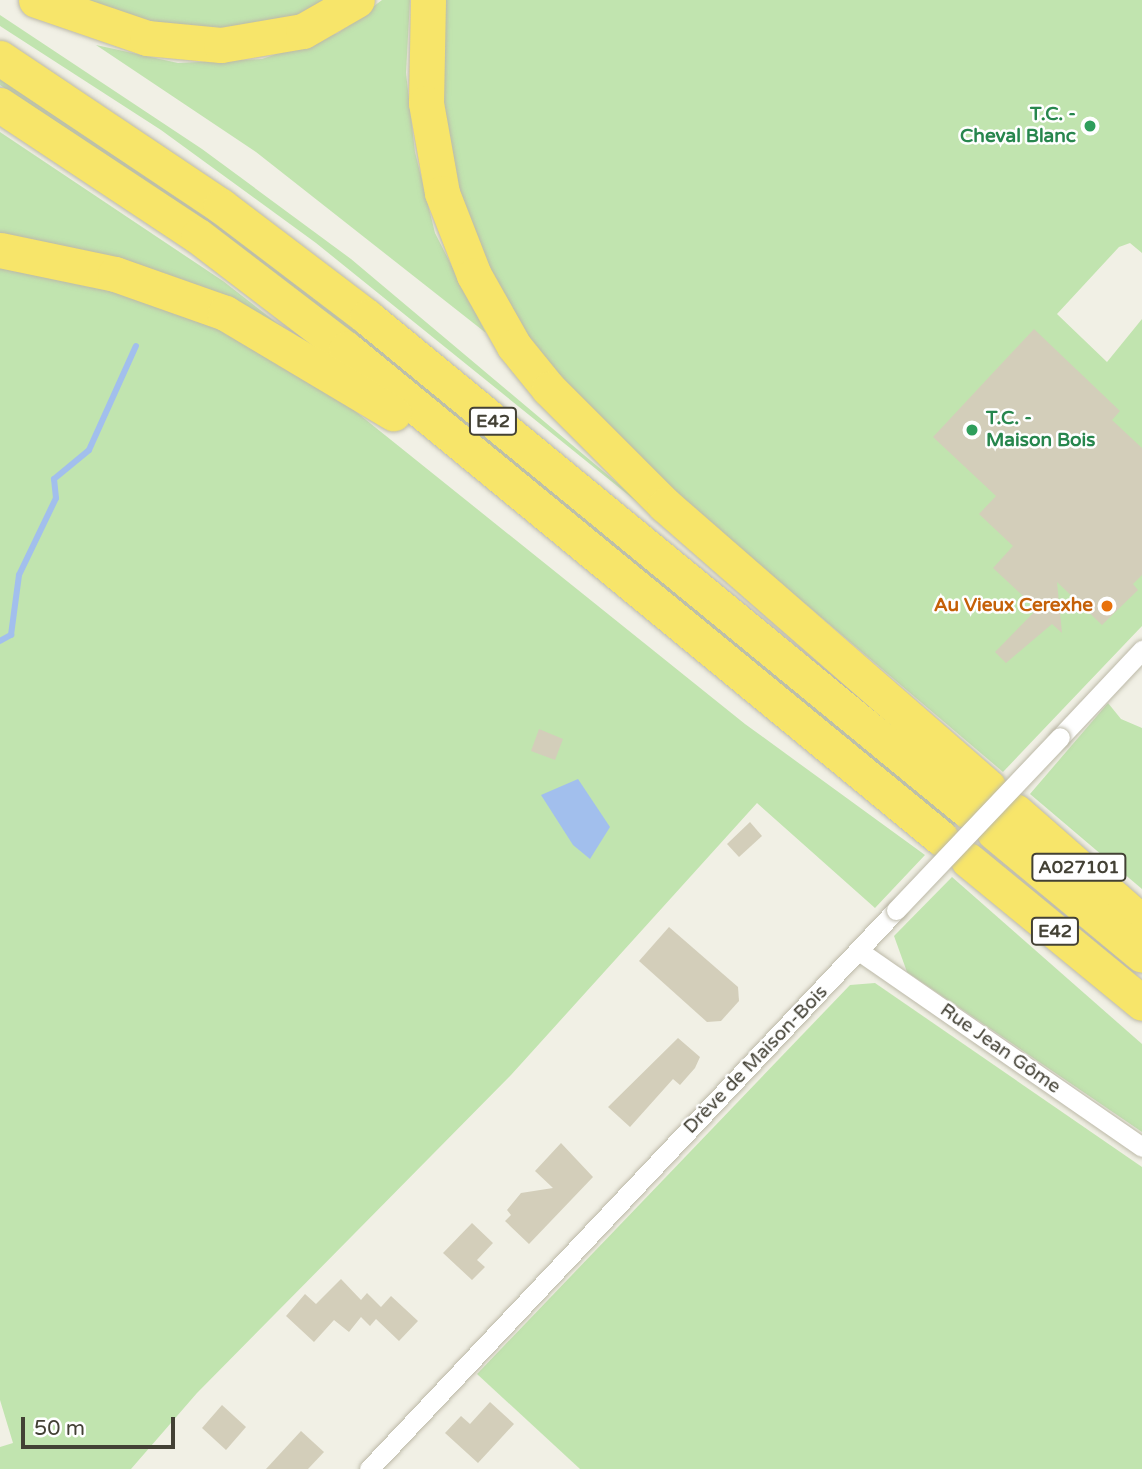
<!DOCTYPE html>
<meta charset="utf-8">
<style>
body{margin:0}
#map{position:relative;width:1142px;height:1469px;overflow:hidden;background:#f1f0e5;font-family:"Varela Round",sans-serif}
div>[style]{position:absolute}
.green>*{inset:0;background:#c1e4af}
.water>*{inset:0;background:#a2bfed}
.stream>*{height:6px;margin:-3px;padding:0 3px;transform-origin:3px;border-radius:3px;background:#a2bfed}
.building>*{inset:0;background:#d3ceba}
.roads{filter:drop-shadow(0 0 2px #bcb9a8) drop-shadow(0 0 2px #bcb9a8)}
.minor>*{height:19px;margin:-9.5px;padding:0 9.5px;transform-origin:9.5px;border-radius:9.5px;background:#fff}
.motorway>*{height:35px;margin:-17.5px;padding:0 17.5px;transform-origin:17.5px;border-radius:17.5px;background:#f7e56a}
.bridges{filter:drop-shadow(0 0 2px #bcb9a8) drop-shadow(0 0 2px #bcb9a8)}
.minor-bridge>*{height:19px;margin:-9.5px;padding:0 9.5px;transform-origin:9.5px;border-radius:9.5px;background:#fff}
.dots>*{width:19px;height:19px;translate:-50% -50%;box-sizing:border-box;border:4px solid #fff;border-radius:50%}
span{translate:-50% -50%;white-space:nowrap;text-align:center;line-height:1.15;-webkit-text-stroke:5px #fff;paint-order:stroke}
.shield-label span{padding:2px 5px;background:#fff;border:2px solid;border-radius:5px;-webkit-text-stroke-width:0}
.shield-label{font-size:18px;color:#434135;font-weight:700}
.leisure-label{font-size:19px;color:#27864d;font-weight:700}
.right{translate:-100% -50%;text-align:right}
.left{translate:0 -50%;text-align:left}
.food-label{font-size:19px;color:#c56008;font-weight:700}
.street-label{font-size:19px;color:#434135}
.scale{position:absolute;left:21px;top:1417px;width:154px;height:32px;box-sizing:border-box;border:4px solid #434135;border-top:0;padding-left:9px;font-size:21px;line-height:24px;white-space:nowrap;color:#434135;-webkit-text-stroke:5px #fff;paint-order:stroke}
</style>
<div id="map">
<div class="green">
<i style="clip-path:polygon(61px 0,343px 0,314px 16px,191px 36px)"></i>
<i style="clip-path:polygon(382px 0,410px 0,406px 73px,415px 152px,435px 233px,486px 333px,256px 152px,96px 45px,178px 63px,262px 59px,338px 33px)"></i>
<i style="clip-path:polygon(437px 0,1142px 0,1142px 253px,1130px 243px,1119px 247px,1057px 314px,1107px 362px,1142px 319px,1142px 626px,1003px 772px,682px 499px,517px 334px,445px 161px)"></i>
<i style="clip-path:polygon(0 15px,202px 149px,351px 259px,704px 556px,316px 243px,161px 130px,0 26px)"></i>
<i style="clip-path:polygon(0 74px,115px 149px,365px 335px,958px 820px,952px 827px,188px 211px,0 85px)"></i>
<i style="clip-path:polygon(0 132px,223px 281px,291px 334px,0 237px)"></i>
<i style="clip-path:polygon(0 262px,78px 277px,224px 328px,330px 391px,745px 724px,925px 855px,875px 908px,757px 803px,511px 1075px,197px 1393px,131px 1469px,0 1469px,0 1447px,13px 1443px,0 1400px)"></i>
<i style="clip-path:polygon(1108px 703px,1121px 719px,1142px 728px,1142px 889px,1030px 794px)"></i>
<i style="clip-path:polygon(952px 877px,1142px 1044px,1142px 1132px,907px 972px,894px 936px)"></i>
<i style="clip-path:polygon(875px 983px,1142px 1167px,1142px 1469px,580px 1469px,477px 1374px,850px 985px)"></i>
</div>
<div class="water">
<i style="clip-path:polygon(578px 779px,610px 827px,590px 859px,573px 845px,541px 795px)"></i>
</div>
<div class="stream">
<i style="left:0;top:641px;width:13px;rotate:-29deg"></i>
<i style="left:11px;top:635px;width:61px;rotate:-82.4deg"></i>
<i style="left:19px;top:575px;width:85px;rotate:-64.3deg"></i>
<i style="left:56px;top:498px;width:19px;rotate:-96deg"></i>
<i style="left:54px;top:479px;width:45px;rotate:-39.6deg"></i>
<i style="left:89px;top:450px;width:114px;rotate:-65.7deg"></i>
</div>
<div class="building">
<i style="clip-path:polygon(1034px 329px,1120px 411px,1112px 420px,1142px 448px,1142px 575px,1133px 584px,1138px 590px,1102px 625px,1057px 582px,1062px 633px,1052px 624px,1006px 663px,995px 652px,1037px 609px,993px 568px,1013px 546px,979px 514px,996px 496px,933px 437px)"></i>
<i style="clip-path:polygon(539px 729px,563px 739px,555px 760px,531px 751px)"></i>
<i style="clip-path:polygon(750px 822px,762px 836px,739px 857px,727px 844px)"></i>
<i style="clip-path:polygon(669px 927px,738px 987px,739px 1001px,721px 1021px,707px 1022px,639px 961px)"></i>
<i style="clip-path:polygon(678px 1038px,700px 1057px,695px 1068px,680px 1085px,673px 1079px,630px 1127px,608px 1107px)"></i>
<i style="clip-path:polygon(561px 1143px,593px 1177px,529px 1244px,505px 1221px,511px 1215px,507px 1210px,521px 1193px,553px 1188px,535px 1171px)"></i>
<i style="clip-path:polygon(472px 1223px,493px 1243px,477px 1260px,485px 1267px,472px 1280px,443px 1253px)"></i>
<i style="clip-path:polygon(341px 1279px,361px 1300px,367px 1293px,381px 1307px,391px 1296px,418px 1321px,399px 1341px,376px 1319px,370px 1326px,361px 1317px,349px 1332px,334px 1320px,314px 1342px,286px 1316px,305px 1294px,316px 1304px)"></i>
<i style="clip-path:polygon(490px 1402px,514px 1424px,478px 1463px,445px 1433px,461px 1416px,470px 1424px)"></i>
<i style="clip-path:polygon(222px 1405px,246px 1427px,226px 1450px,202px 1428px)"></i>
<i style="clip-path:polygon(301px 1431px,324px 1452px,308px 1469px,266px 1469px)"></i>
</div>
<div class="roads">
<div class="minor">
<i style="left:1060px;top:737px;width:120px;rotate:-46.7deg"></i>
<i style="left:859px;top:951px;width:344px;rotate:34.7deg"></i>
<i style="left:369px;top:1469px;width:768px;rotate:-46.69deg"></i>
</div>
<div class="motorway">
<i style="left:36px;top:0;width:117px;rotate:18.9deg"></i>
<i style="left:147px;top:38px;width:74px;rotate:5.4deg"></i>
<i style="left:221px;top:45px;width:83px;rotate:-9.7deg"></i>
<i style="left:303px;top:31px;width:62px;rotate:-29.9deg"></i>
<i style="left:428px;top:0;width:103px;rotate:91.1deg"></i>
<i style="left:426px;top:103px;width:91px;rotate:79.9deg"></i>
<i style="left:442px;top:193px;width:88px;rotate:68.7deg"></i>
<i style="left:474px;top:275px;width:81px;rotate:60.6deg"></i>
<i style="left:514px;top:346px;width:55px;rotate:50.9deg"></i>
<i style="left:549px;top:389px;width:164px;rotate:45deg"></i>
<i style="left:665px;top:505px;width:429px;rotate:41.1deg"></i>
<i style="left:0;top:58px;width:266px;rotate:33.8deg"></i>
<i style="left:221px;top:206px;width:183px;rotate:37.2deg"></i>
<i style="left:367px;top:317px;width:777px;rotate:39.41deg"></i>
<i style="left:0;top:105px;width:237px;rotate:33.5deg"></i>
<i style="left:198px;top:236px;width:186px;rotate:37.4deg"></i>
<i style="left:346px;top:349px;width:770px;rotate:39.42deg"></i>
<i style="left:0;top:250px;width:117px;rotate:11.8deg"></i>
<i style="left:115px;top:274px;width:117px;rotate:19.5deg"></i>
<i style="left:225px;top:313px;width:196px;rotate:30.8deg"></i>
<i style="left:1015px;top:811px;width:169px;rotate:41.2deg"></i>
<i style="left:994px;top:832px;width:192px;rotate:39.7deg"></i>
<i style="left:968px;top:860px;width:225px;rotate:39.4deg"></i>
</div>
</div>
<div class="bridges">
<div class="minor-bridge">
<i style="left:896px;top:910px;width:238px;rotate:-46.5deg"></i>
</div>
</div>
<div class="dots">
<i style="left:1090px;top:126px;background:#2e9e5b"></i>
<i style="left:972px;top:430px;background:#2e9e5b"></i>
<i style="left:1107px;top:606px;background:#e8710a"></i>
</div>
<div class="shield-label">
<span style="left:493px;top:421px">E42</span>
<span style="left:1079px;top:867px">A027101</span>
<span style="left:1055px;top:931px">E42</span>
</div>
<div class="leisure-label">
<span class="right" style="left:1076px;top:126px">T.C. -<br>Cheval Blanc</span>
<span class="left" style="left:986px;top:430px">T.C. -<br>Maison Bois</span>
</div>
<div class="food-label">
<span class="right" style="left:1093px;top:606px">Au Vieux Cerexhe</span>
</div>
<div class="street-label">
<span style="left:1000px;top:1049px;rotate:35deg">Rue Jean Gôme</span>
<span style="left:756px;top:1060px;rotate:-46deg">Drève de Maison-Bois</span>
</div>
<div class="scale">50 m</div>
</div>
